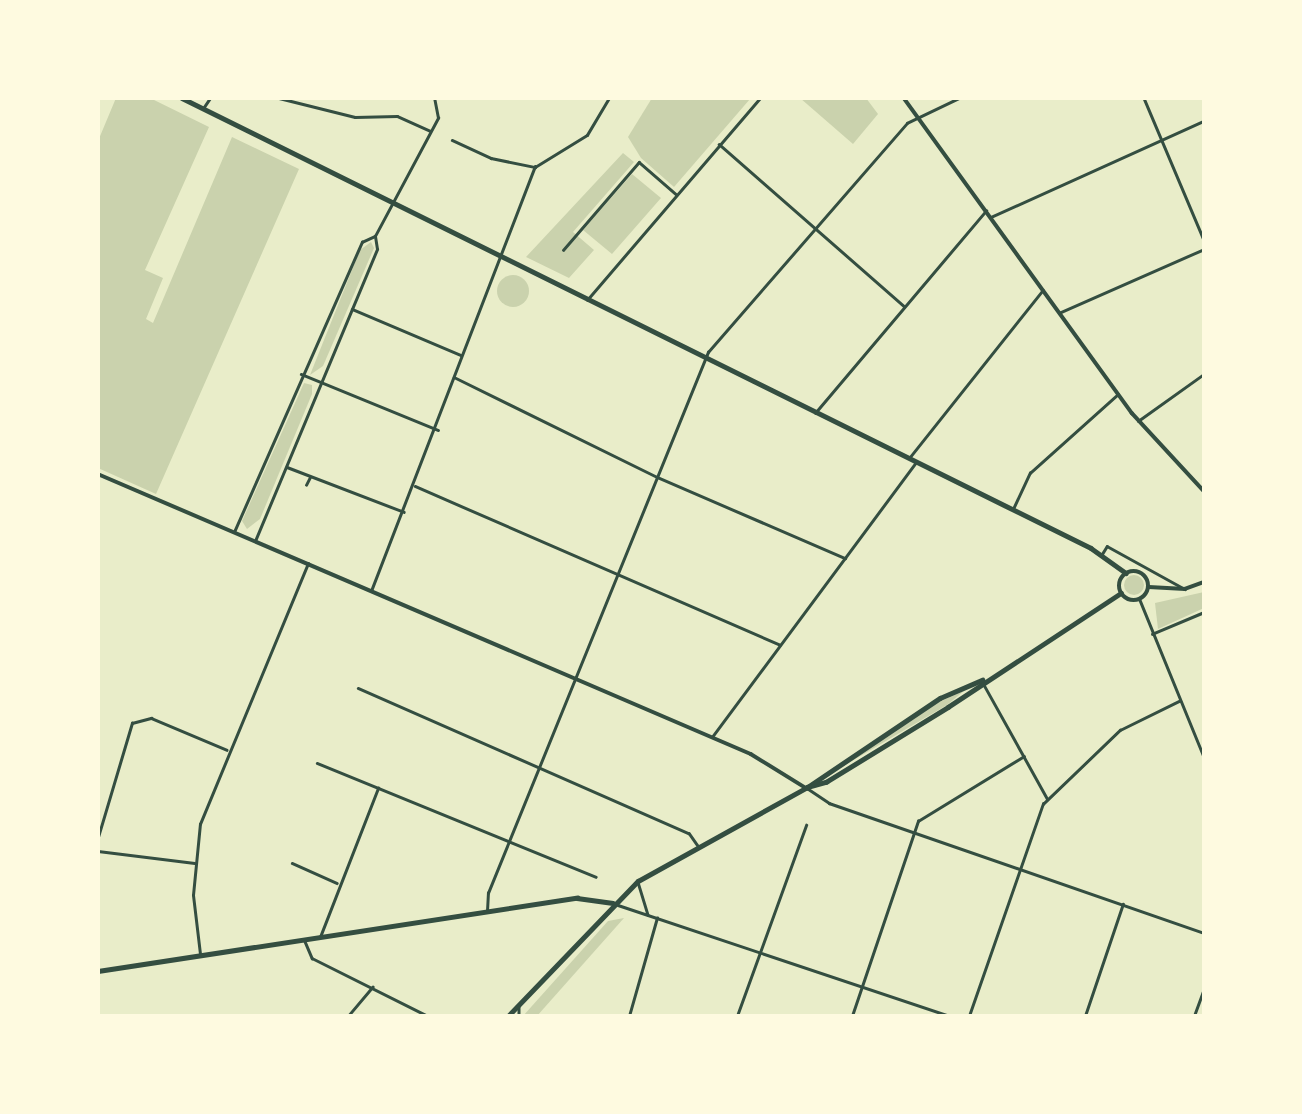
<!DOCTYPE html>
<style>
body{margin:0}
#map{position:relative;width:1302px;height:1114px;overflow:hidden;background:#e9edc9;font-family:Rubik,sans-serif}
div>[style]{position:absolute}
.green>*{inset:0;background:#cad2ad}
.round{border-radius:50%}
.pedestrian>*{height:2.5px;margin:-1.25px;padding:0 1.25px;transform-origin:1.25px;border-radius:1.25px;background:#344e41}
.minor>*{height:2.5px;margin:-1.25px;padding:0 1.25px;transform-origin:1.25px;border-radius:1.25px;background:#344e41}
.tertiary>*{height:3.5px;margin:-1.75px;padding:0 1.75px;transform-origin:1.75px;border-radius:1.75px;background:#344e41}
.secondary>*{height:4.5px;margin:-2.25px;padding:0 2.25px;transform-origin:2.25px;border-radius:2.25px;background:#344e41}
.secondary>.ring{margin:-2.25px;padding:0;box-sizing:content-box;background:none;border:4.5px solid #344e41;border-radius:50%}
span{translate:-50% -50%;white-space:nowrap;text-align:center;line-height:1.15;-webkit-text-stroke:5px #fefae0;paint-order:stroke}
.frame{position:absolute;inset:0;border:100px solid #fefae0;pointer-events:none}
</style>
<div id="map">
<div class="green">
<i style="clip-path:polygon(116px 98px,150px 98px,209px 127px,145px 270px,163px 278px,146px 319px,153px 323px,232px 137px,299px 169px,156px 494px,98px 468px,98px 141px)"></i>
<i style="clip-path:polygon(652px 98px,749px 98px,750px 99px,674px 187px,641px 158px,628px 137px)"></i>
<i style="clip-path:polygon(800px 98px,866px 98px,878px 114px,853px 144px)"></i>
<i style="clip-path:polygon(623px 153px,634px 162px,573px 232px,594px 250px,569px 278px,526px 257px)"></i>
<i style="clip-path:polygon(632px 174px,661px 198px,612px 254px,583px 230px)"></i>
<i style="clip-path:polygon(371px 242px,374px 248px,323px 366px,310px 375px,360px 250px)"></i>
<i class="round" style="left:497px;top:275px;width:32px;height:32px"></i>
<i style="clip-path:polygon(304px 383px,312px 385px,312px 394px,260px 519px,247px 529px,242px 521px)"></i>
<i class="round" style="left:1124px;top:575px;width:20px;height:20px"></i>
<i style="clip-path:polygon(1204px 592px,1204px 608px,1158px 629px,1155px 603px)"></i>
<i style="clip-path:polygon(964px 691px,947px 705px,818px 781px,939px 702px)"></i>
<i style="clip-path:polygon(624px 918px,537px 1016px,523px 1016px,608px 921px)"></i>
</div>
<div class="pedestrian">
<i style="left:807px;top:788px;width:27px;rotate:34deg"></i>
<i style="left:829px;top:803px;width:397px;rotate:19.1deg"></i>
</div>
<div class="minor">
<i style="left:279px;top:98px;width:78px;rotate:14deg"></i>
<i style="left:355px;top:117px;width:42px;rotate:-1.4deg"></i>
<i style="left:397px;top:116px;width:36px;rotate:24deg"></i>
<i style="left:512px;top:98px;width:15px"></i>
<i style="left:1144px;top:98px;width:154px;rotate:67.1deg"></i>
<i style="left:204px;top:107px;width:11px;rotate:-56deg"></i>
<i style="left:452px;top:140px;width:43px;rotate:24.8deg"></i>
<i style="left:491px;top:158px;width:45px;rotate:11.6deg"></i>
<i style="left:719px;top:144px;width:246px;rotate:41.2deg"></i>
<i style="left:535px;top:167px;width:61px;rotate:-31.6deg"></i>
<i style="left:587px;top:135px;width:43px;rotate:-59.3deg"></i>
<i style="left:991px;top:217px;width:234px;rotate:-24.3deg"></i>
<i style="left:563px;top:250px;width:116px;rotate:-49.2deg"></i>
<i style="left:639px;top:162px;width:49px;rotate:40.9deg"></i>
<i style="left:587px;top:300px;width:266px;rotate:-49.4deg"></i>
<i style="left:352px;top:309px;width:118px;rotate:22.9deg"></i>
<i style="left:1059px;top:313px;width:158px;rotate:-23.8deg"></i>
<i style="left:301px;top:374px;width:148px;rotate:22.2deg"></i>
<i style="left:454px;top:377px;width:226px;rotate:26.2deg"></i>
<i style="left:657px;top:477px;width:205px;rotate:23.3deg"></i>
<i style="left:815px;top:413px;width:265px;rotate:-49.8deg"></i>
<i style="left:1138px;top:421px;width:81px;rotate:-35.5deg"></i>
<i style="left:910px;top:457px;width:213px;rotate:-51.5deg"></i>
<i style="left:287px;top:467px;width:125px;rotate:21deg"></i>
<i style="left:306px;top:485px;width:9px;rotate:-63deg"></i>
<i style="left:415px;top:486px;width:398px;rotate:23.5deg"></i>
<i style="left:1013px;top:509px;width:40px;rotate:-65deg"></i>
<i style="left:1030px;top:473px;width:118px;rotate:-41.9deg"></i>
<i style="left:234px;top:532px;width:317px;rotate:-66.2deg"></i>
<i style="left:362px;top:242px;width:14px;rotate:-25deg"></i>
<i style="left:375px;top:236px;width:134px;rotate:-61.9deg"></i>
<i style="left:438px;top:118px;width:20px;rotate:-101deg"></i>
<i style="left:255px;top:541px;width:316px;rotate:-67.3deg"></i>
<i style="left:377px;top:249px;width:13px;rotate:-99deg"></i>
<i style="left:1102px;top:554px;width:9px;rotate:-58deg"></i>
<i style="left:1107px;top:546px;width:89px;rotate:28.9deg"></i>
<i style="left:371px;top:591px;width:455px;rotate:-68.9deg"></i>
<i style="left:1140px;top:600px;width:170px;rotate:67.8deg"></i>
<i style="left:1152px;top:634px;width:56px;rotate:-22.9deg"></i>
<i style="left:983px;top:683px;width:132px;rotate:60.9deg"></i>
<i style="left:358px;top:688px;width:361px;rotate:23.7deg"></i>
<i style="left:689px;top:833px;width:16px;rotate:55deg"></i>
<i style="left:712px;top:737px;width:342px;rotate:-53.4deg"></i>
<i style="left:317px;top:763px;width:301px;rotate:22.2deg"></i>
<i style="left:98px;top:837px;width:119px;rotate:-73.4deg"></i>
<i style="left:132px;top:723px;width:20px;rotate:-15deg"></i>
<i style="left:151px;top:718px;width:82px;rotate:22.8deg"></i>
<i style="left:98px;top:851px;width:97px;rotate:7.1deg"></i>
<i style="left:292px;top:863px;width:49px;rotate:24deg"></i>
<i style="left:638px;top:882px;width:34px;rotate:73deg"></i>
<i style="left:618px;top:905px;width:350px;rotate:18.5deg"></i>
<i style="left:487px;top:911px;width:18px;rotate:-87deg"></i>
<i style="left:488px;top:893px;width:584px;rotate:-67.87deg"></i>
<i style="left:708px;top:352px;width:303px;rotate:-49deg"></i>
<i style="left:907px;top:123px;width:58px;rotate:-25.7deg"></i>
<i style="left:320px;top:937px;width:160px;rotate:-68.7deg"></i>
<i style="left:304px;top:939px;width:21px;rotate:67deg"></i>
<i style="left:312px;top:958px;width:130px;rotate:26.6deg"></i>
<i style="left:200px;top:954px;width:59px;rotate:-96.8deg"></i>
<i style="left:193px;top:895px;width:71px;rotate:-84.4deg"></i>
<i style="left:200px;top:824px;width:282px;rotate:-67.5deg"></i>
<i style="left:519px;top:1005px;width:11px;rotate:90deg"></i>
<i style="left:348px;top:1016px;width:38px;rotate:-50deg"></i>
<i style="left:629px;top:1016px;width:102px;rotate:-74.1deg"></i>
<i style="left:737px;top:1016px;width:203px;rotate:-70.1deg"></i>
<i style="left:852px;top:1016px;width:206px;rotate:-71.3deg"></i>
<i style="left:918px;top:821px;width:124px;rotate:-31.5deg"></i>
<i style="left:969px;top:1016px;width:225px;rotate:-70.8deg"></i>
<i style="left:1043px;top:804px;width:107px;rotate:-43.9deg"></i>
<i style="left:1120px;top:730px;width:66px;rotate:-26.2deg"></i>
<i style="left:1085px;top:1016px;width:118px;rotate:-71.3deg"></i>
<i style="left:1194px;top:1016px;width:30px;rotate:-70deg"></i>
</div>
<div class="tertiary">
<i style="left:904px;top:98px;width:389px;rotate:54.1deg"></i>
<i style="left:1132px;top:413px;width:106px;rotate:47.3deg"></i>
<i style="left:98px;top:474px;width:710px;rotate:23.21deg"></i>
<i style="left:751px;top:754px;width:65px;rotate:31.7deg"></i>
<i style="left:1149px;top:587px;width:36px;rotate:3deg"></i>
<i style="left:1185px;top:589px;width:20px;rotate:-20deg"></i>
</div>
<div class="secondary">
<i style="left:182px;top:98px;width:1014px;rotate:26.34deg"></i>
<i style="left:1091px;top:548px;width:43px;rotate:35.5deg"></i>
<i class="ring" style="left:1119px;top:571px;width:25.5px;height:25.5px"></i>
<i style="left:807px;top:787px;width:20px;rotate:-15deg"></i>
<i style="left:826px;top:782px;width:143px;rotate:-31.6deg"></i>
<i style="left:948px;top:707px;width:207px;rotate:-33.4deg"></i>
<i style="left:98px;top:971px;width:485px;rotate:-8.7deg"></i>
<i style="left:577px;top:898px;width:36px;rotate:8deg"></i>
<i style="left:508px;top:1016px;width:187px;rotate:-46.1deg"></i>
<i style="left:638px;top:881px;width:192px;rotate:-29deg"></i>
<i style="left:806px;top:788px;width:161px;rotate:-33.9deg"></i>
<i style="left:940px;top:698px;width:46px;rotate:-23.2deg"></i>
</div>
<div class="frame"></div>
</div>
